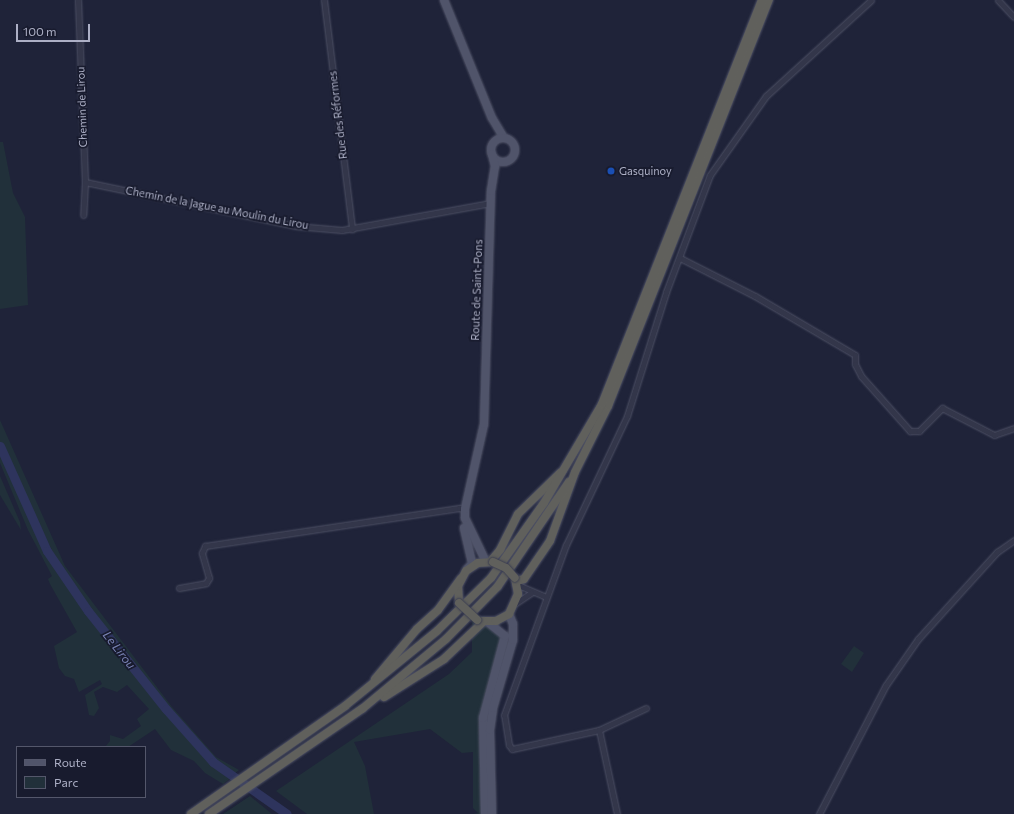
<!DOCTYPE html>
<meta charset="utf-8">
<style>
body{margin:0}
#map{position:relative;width:1014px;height:814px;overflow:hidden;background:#1f2339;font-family:Commissioner,sans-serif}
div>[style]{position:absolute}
.green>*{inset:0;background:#21303a}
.river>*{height:9px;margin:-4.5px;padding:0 4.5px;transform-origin:4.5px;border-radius:4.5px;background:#2e345d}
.roads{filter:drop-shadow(0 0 1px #4d5064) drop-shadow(0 0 1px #4d5064)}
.minor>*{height:5px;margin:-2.5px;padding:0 2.5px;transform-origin:2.5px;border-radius:2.5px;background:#33364a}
.primary>*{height:8px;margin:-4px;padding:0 4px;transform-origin:4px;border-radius:4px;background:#50546a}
.primary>.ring{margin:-4px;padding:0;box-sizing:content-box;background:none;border:8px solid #50546a;border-radius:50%}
.trunk>*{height:8px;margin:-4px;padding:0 4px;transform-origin:4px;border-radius:4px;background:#60605c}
.bridges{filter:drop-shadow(0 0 1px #3a3d51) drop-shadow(0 0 1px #3a3d51)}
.trunk-bridge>*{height:8px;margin:-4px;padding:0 4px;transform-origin:4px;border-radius:4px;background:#60605c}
.dots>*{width:11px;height:11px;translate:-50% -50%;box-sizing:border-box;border:2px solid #181b2e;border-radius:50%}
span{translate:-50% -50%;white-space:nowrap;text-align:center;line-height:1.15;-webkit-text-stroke:3.5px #181b2e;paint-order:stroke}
.street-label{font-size:11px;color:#adb0c6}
.poi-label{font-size:11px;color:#adb0c6}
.left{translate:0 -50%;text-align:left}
.water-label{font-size:12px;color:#7a83b5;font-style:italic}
.legend{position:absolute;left:16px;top:746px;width:130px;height:52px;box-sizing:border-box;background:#181b2e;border:1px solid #54576b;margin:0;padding:5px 7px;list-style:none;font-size:12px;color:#adb0c6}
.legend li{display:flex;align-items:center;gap:8px;height:20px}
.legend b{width:20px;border:1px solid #54576b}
.scale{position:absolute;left:16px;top:24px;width:74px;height:18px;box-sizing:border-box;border:2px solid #adb0c6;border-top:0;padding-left:5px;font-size:12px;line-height:14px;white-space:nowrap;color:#adb0c6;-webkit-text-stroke:3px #181b2e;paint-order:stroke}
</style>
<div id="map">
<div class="green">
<i style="clip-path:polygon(0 142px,3px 142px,13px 193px,25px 217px,28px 305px,0 309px)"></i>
<i style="clip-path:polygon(0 420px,65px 566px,172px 707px,216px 757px,239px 770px,234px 774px,213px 760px,167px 708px,90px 609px,56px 559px,0 442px)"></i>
<i style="clip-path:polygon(0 450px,42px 544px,58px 570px,169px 717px,211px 763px,232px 777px,223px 784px,205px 773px,194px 761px,171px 750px,155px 729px,128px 747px,105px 747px,110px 741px,110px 735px,123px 739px,141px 726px,137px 719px,149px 709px,127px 685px,117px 692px,103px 687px,94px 692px,99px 708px,94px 716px,89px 715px,85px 695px,102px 684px,100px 680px,79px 692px,74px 679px,65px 676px,59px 668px,54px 646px,77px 632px,50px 584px,48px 579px,52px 576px,28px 530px,0 463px)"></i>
<i style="clip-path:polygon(0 476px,20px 522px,21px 530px,0 495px)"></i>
<i style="clip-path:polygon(483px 616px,497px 621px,502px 637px,481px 717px,483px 814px,473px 814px,478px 813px,473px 808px,473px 752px,462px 753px,430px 729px,354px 742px,365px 766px,374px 814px,307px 814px,276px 791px,449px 674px,472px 652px,472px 619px)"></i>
<i style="clip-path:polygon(854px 646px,864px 653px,852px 672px,841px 664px)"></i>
<i style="clip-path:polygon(250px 796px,272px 814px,223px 814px)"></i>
</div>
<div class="river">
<i style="left:0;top:446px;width:115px;rotate:65.9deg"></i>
<i style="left:47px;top:551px;width:73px;rotate:55.7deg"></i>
<i style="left:88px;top:611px;width:125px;rotate:51.5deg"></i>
<i style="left:166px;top:709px;width:71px;rotate:48.4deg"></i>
<i style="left:213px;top:762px;width:90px;rotate:35.1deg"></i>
</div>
<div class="roads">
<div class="minor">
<i style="left:78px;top:0;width:182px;rotate:87.8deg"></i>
<i style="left:85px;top:182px;width:33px;rotate:93deg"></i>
<i style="left:324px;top:0;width:231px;rotate:83deg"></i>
<i style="left:998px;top:0;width:23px;rotate:47deg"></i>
<i style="left:85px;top:182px;width:216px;rotate:11.8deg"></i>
<i style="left:296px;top:226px;width:46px;rotate:5deg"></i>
<i style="left:342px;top:230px;width:151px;rotate:-10.3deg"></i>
<i style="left:680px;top:258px;width:84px;rotate:26.9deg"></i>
<i style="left:755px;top:296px;width:116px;rotate:30.5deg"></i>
<i style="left:855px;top:355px;width:9px;rotate:90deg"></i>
<i style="left:855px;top:364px;width:13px;rotate:63deg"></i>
<i style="left:861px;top:376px;width:74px;rotate:48.3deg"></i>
<i style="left:910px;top:431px;width:9px"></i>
<i style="left:919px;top:431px;width:33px;rotate:-45deg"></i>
<i style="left:942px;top:408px;width:59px;rotate:27.4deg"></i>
<i style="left:994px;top:435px;width:21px;rotate:-19deg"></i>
<i style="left:518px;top:585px;width:30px;rotate:23deg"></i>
<i style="left:179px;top:588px;width:27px;rotate:-10deg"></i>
<i style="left:206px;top:583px;width:6px;rotate:-59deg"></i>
<i style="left:209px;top:578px;width:26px;rotate:-106deg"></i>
<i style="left:202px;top:553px;width:8px;rotate:-67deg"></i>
<i style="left:205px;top:546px;width:257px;rotate:-8.5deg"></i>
<i style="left:459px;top:508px;width:6px;rotate:9deg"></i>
<i style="left:516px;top:603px;width:18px;rotate:-34deg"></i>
<i style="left:646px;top:708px;width:52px;rotate:154.9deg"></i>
<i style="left:599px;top:730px;width:89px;rotate:167.7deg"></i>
<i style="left:512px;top:749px;width:5px;rotate:-127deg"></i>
<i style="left:509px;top:745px;width:30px;rotate:-99deg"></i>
<i style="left:504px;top:715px;width:181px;rotate:-70deg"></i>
<i style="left:566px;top:545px;width:143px;rotate:-64.7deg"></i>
<i style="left:627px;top:416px;width:130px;rotate:-72.5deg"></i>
<i style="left:666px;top:292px;width:125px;rotate:-69.4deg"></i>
<i style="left:710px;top:175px;width:97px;rotate:-54.7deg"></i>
<i style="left:766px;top:96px;width:142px;rotate:-42.4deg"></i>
<i style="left:599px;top:730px;width:86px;rotate:77.9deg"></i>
<i style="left:819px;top:814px;width:145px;rotate:-62.6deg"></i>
<i style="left:886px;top:685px;width:56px;rotate:-55.2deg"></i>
<i style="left:918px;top:639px;width:118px;rotate:-47.8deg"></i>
<i style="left:997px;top:552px;width:21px;rotate:-35deg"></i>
</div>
<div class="primary">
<i style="left:444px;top:0;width:127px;rotate:67.9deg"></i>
<i style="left:492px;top:118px;width:23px;rotate:59deg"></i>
<i class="ring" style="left:491px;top:138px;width:16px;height:16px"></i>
<i style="left:464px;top:528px;width:37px;rotate:77deg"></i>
<i style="left:472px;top:564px;width:7px;rotate:135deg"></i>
<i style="left:486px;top:562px;width:49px;rotate:-115.5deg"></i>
<i style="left:465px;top:518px;width:9px;rotate:-90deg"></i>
<i style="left:465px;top:509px;width:87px;rotate:-77.4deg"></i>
<i style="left:484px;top:424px;width:233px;rotate:-88.3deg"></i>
<i style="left:491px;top:191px;width:25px;rotate:-81deg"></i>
<i style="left:495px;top:166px;width:12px;rotate:-104deg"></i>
<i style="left:485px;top:814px;width:96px;rotate:-91.2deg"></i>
<i style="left:483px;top:718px;width:85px;rotate:-75deg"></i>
<i style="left:505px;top:636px;width:21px;rotate:-141deg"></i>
<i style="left:492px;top:814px;width:84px;rotate:-91.4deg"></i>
<i style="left:490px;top:730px;width:22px;rotate:-82deg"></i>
<i style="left:493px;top:708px;width:71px;rotate:-73.6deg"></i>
<i style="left:513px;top:640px;width:16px;rotate:-90deg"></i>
<i style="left:513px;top:624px;width:11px;rotate:-112deg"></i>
</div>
<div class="trunk">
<i style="left:490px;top:562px;width:16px;rotate:-50deg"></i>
<i style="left:500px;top:550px;width:40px;rotate:-63.4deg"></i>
<i style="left:518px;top:514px;width:59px;rotate:-44.3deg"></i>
<i style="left:516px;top:581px;width:8px;rotate:-14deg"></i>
<i style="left:524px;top:579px;width:46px;rotate:-55.6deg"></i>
<i style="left:550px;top:541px;width:73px;rotate:-70.1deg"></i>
<i style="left:575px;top:472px;width:74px;rotate:-63.4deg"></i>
<i style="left:608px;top:406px;width:437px;rotate:-68.4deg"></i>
<i style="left:459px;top:603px;width:17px;rotate:-93deg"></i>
<i style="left:458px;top:586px;width:17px;rotate:-62deg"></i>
<i style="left:466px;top:571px;width:14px;rotate:-34deg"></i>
<i style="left:478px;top:563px;width:15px;rotate:-4deg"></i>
<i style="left:479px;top:621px;width:17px"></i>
<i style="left:496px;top:621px;width:15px;rotate:-28deg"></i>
<i style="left:509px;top:614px;width:22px;rotate:-66deg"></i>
<i style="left:518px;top:594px;width:16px;rotate:-101deg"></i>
<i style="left:375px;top:679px;width:65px;rotate:-50deg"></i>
<i style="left:417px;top:629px;width:28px;rotate:-42deg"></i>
<i style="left:438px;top:610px;width:39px;rotate:-54deg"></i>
<i style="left:384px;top:697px;width:71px;rotate:-32.3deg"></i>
<i style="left:444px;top:659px;width:54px;rotate:-43.5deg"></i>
<i style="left:191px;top:814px;width:188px;rotate:-35deg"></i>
<i style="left:345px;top:706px;width:119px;rotate:-39.2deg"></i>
<i style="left:437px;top:631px;width:76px;rotate:-44.5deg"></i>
<i style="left:491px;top:578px;width:92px;rotate:-54.8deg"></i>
<i style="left:544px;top:503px;width:115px;rotate:-59.6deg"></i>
<i style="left:602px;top:404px;width:435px;rotate:-68.4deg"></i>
<i style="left:209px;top:814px;width:186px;rotate:-34.5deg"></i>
<i style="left:362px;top:709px;width:109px;rotate:-39.8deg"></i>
<i style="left:446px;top:639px;width:74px;rotate:-45.5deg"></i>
<i style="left:498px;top:586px;width:126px;rotate:-55.7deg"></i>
</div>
</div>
<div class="bridges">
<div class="trunk-bridge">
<i style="left:493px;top:562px;width:14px;rotate:25deg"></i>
<i style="left:506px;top:568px;width:13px;rotate:48deg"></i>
<i style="left:459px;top:603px;width:25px;rotate:43deg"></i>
</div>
</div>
<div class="dots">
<i style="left:611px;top:171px;background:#1a4fb4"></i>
</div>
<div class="street-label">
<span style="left:82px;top:107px;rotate:-92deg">Chemin de Lirou</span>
<span style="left:338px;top:115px;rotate:-97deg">Rue des Réformes</span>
<span style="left:217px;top:208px;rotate:11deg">Chemin de la Jague au Moulin du Lirou</span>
<span style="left:477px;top:290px;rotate:-88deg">Route de Saint-Pons</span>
</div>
<div class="poi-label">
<span class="left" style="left:619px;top:171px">Gasquinoy</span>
</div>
<div class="water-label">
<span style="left:119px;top:650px;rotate:52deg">Le Lirou</span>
</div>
<ul class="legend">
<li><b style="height:5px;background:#50546a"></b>Route</li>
<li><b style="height:11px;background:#21303a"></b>Parc</li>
</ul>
<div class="scale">100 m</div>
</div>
